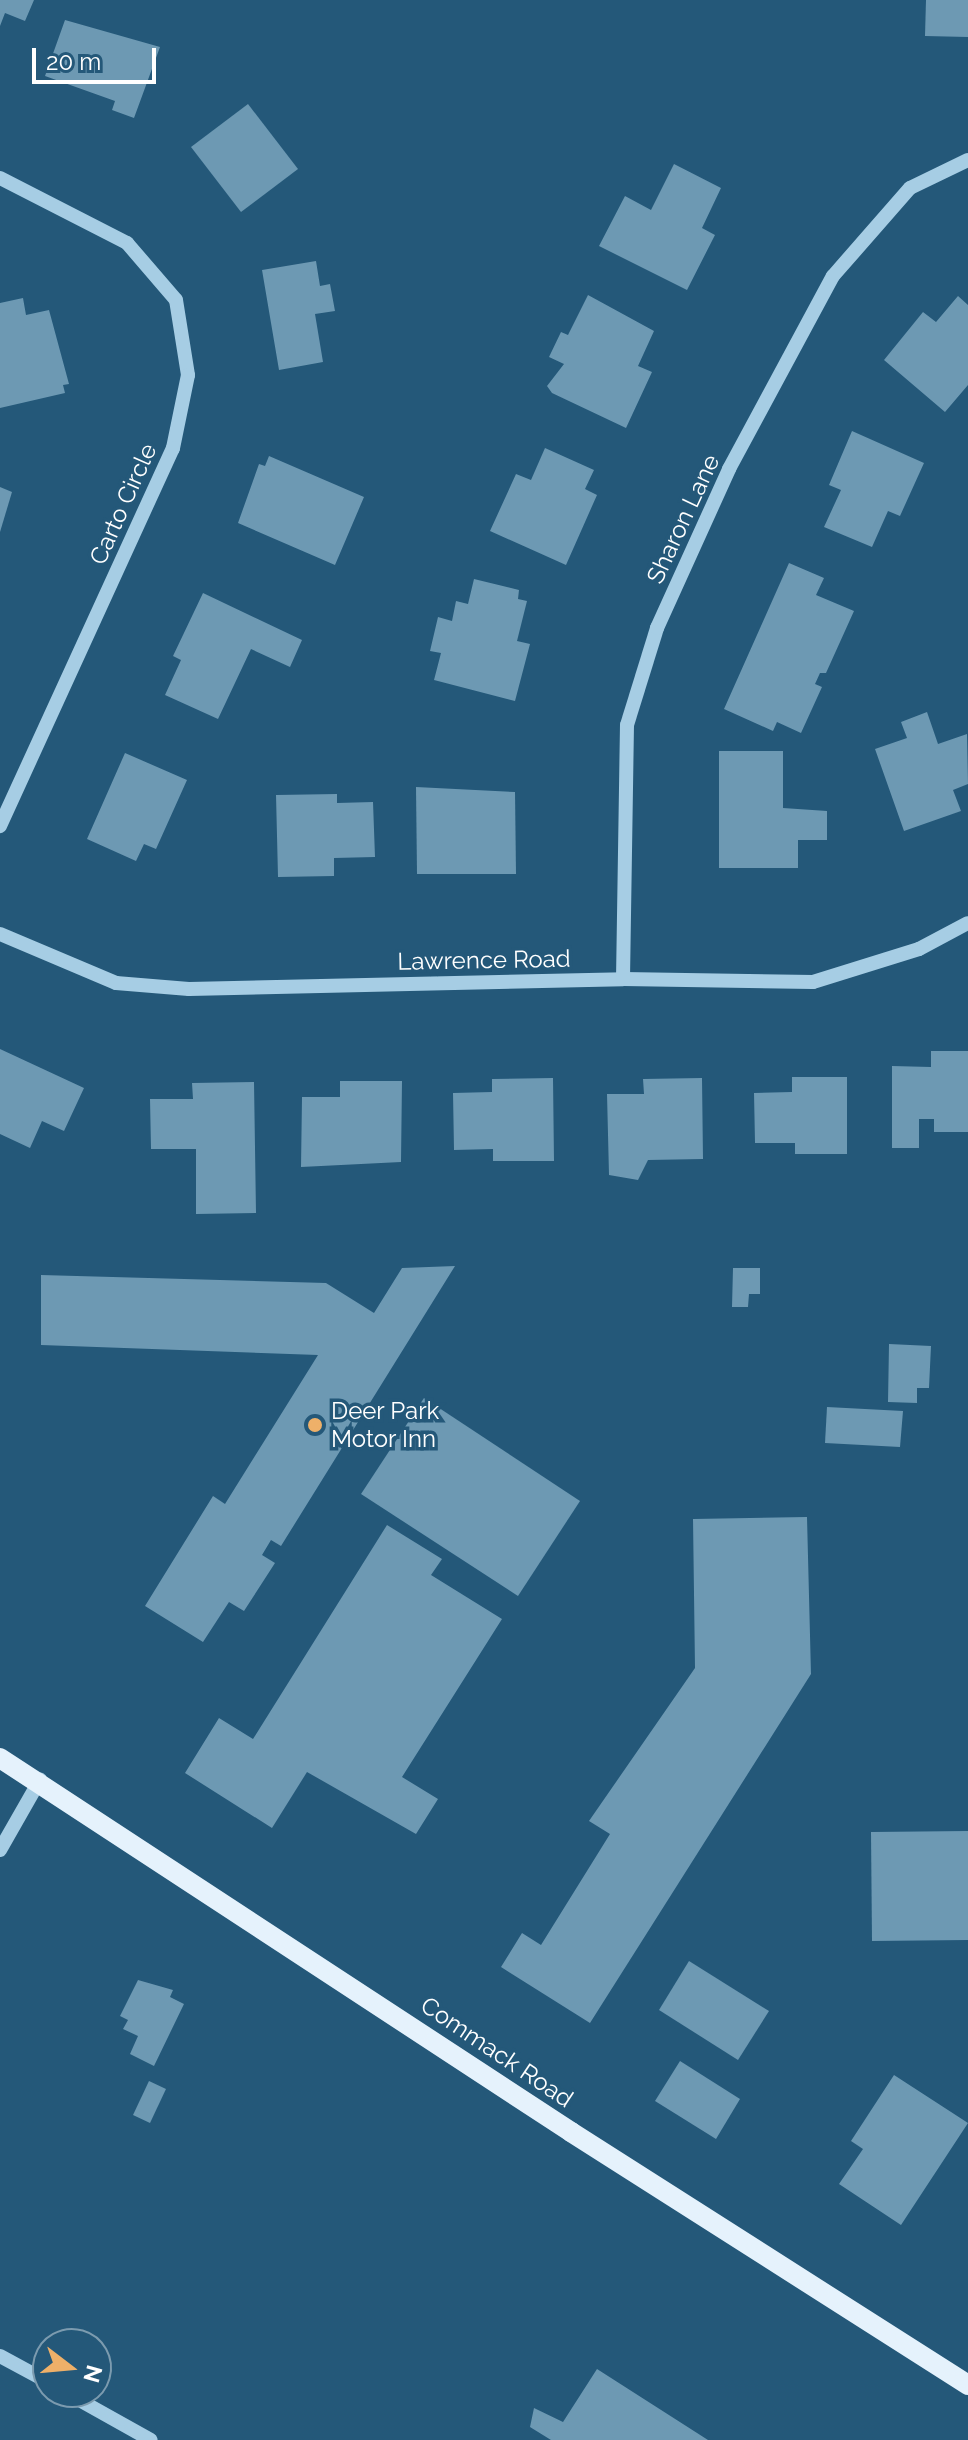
<!DOCTYPE html>
<style>
body{margin:0}
#map{position:relative;width:968px;height:2440px;overflow:hidden;background:#245879;font-family:Raleway,sans-serif}
div>[style]{position:absolute}
.building>*{inset:0;background:#6d99b3}
.minor>*{height:14px;margin:-7px;padding:0 7px;transform-origin:7px;border-radius:7px;background:#a6cde4}
.major>*{height:20px;margin:-10px;padding:0 10px;transform-origin:10px;border-radius:10px;background:#e5f2fc}
.dots>*{width:22px;height:22px;translate:-50% -50%;box-sizing:border-box;border:4px solid #245879;border-radius:50%}
span{translate:-50% -50%;white-space:nowrap;text-align:center;line-height:1.15;-webkit-text-stroke:7px #245879;paint-order:stroke}
.street-label{font-size:24px;color:#fff}
.poi-label{font-size:24px;color:#fff}
.left{translate:0 -50%;text-align:left}
.north{position:absolute;left:32px;top:2328px;width:80px;height:80px;box-sizing:border-box;background:#245879;border:2px solid #7c9baf;border-radius:50%;rotate:106deg;font-size:22px;font-weight:700;line-height:32px;text-align:center;color:#fff}
.north::after{content:'';display:block;margin:auto;width:28px;height:36px;background:#eeb069;clip-path:polygon(50% 0,100% 100%,50% 72%,0 100%)}
.scale{position:absolute;left:32px;top:48px;width:124px;height:36px;box-sizing:border-box;border:4px solid #fff;border-top:0;padding-left:10px;font-size:24px;line-height:28px;white-space:nowrap;color:#fff;-webkit-text-stroke:6px #245879;paint-order:stroke}
</style>
<div id="map">
<div class="building">
<i style="clip-path:polygon(0 0,34px 0,25px 21px,5px 13px,0 26px)"></i>
<i style="clip-path:polygon(926px 0,968px 0,968px 37px,925px 36px)"></i>
<i style="clip-path:polygon(65px 20px,160px 47px,134px 118px,112px 110px,115px 101px,45px 76px)"></i>
<i style="clip-path:polygon(248px 104px,298px 169px,241px 212px,191px 147px)"></i>
<i style="clip-path:polygon(674px 164px,721px 188px,702px 228px,715px 235px,687px 290px,599px 246px,625px 196px,651px 210px)"></i>
<i style="clip-path:polygon(316px 261px,320px 286px,330px 284px,335px 311px,315px 314px,323px 362px,279px 370px,262px 270px)"></i>
<i style="clip-path:polygon(588px 295px,654px 331px,638px 366px,652px 372px,626px 428px,552px 393px,547px 386px,564px 364px,549px 357px,561px 332px,568px 335px)"></i>
<i style="clip-path:polygon(958px 296px,968px 305px,968px 385px,945px 412px,884px 360px,923px 312px,936px 322px)"></i>
<i style="clip-path:polygon(23px 298px,26px 315px,49px 310px,69px 384px,63px 385px,65px 393px,0 408px,0 303px)"></i>
<i style="clip-path:polygon(852px 431px,924px 463px,900px 516px,888px 511px,872px 547px,824px 527px,841px 490px,829px 485px)"></i>
<i style="clip-path:polygon(545px 448px,594px 470px,585px 489px,597px 495px,566px 565px,490px 531px,516px 474px,531px 480px)"></i>
<i style="clip-path:polygon(269px 456px,364px 497px,335px 565px,238px 523px,259px 464px,265px 466px)"></i>
<i style="clip-path:polygon(0 487px,12px 492px,0 532px)"></i>
<i style="clip-path:polygon(789px 563px,824px 578px,816px 595px,854px 611px,826px 673px,820px 673px,815px 684px,822px 687px,801px 733px,777px 722px,773px 731px,724px 709px)"></i>
<i style="clip-path:polygon(474px 579px,519px 590px,518px 599px,527px 601px,517px 641px,530px 644px,515px 701px,434px 680px,441px 653px,430px 651px,438px 617px,452px 621px,456px 601px,468px 604px)"></i>
<i style="clip-path:polygon(203px 593px,302px 640px,290px 667px,251px 649px,218px 719px,165px 695px,181px 660px,173px 656px)"></i>
<i style="clip-path:polygon(927px 712px,938px 744px,967px 734px,968px 784px,953px 790px,961px 811px,904px 831px,875px 749px,907px 738px,901px 722px)"></i>
<i style="clip-path:polygon(719px 751px,783px 751px,783px 808px,827px 811px,827px 840px,798px 840px,798px 868px,719px 868px)"></i>
<i style="clip-path:polygon(125px 753px,187px 780px,156px 849px,144px 844px,136px 861px,87px 839px)"></i>
<i style="clip-path:polygon(416px 787px,515px 792px,516px 874px,417px 874px)"></i>
<i style="clip-path:polygon(337px 794px,337px 803px,373px 802px,375px 857px,334px 858px,334px 876px,278px 877px,276px 795px)"></i>
<i style="clip-path:polygon(0 1049px,84px 1088px,64px 1131px,42px 1121px,30px 1148px,0 1134px)"></i>
<i style="clip-path:polygon(931px 1051px,968px 1051px,968px 1132px,934px 1132px,934px 1119px,919px 1119px,919px 1148px,892px 1148px,892px 1066px,931px 1067px)"></i>
<i style="clip-path:polygon(792px 1077px,847px 1077px,847px 1154px,795px 1154px,795px 1143px,755px 1143px,754px 1093px,792px 1092px)"></i>
<i style="clip-path:polygon(553px 1078px,554px 1161px,493px 1161px,493px 1149px,454px 1150px,453px 1093px,492px 1092px,492px 1079px)"></i>
<i style="clip-path:polygon(702px 1078px,703px 1159px,648px 1160px,638px 1180px,609px 1175px,607px 1094px,644px 1094px,643px 1079px)"></i>
<i style="clip-path:polygon(340px 1081px,402px 1081px,401px 1162px,301px 1167px,302px 1097px,340px 1097px)"></i>
<i style="clip-path:polygon(254px 1082px,256px 1213px,196px 1214px,196px 1149px,151px 1149px,150px 1099px,193px 1099px,192px 1083px)"></i>
<i style="clip-path:polygon(455px 1266px,281px 1546px,271px 1540px,262px 1555px,275px 1563px,244px 1611px,229px 1602px,203px 1642px,145px 1606px,213px 1496px,225px 1504px,318px 1355px,41px 1345px,41px 1275px,326px 1283px,374px 1313px,402px 1268px)"></i>
<i style="clip-path:polygon(733px 1268px,760px 1268px,760px 1294px,749px 1294px,748px 1307px,732px 1307px)"></i>
<i style="clip-path:polygon(889px 1344px,931px 1346px,929px 1388px,917px 1388px,917px 1403px,888px 1402px)"></i>
<i style="clip-path:polygon(424px 1398px,580px 1501px,518px 1596px,361px 1494px)"></i>
<i style="clip-path:polygon(827px 1407px,903px 1411px,900px 1447px,825px 1443px)"></i>
<i style="clip-path:polygon(807px 1517px,811px 1674px,590px 2023px,501px 1967px,522px 1933px,541px 1945px,610px 1834px,589px 1821px,695px 1668px,693px 1519px)"></i>
<i style="clip-path:polygon(387px 1525px,442px 1559px,431px 1575px,502px 1619px,402px 1777px,438px 1799px,416px 1834px,307px 1772px,272px 1828px,185px 1773px,219px 1718px,253px 1739px)"></i>
<i style="clip-path:polygon(968px 1831px,968px 1940px,872px 1941px,871px 1832px)"></i>
<i style="clip-path:polygon(689px 1961px,769px 2011px,738px 2060px,659px 2010px)"></i>
<i style="clip-path:polygon(138px 1980px,173px 1990px,170px 1997px,184px 2004px,154px 2066px,130px 2054px,138px 2036px,123px 2029px,128px 2020px,120px 2016px)"></i>
<i style="clip-path:polygon(680px 2061px,740px 2099px,716px 2139px,655px 2101px)"></i>
<i style="clip-path:polygon(894px 2075px,968px 2123px,901px 2225px,839px 2184px,863px 2149px,851px 2141px)"></i>
<i style="clip-path:polygon(149px 2081px,166px 2089px,150px 2123px,133px 2115px)"></i>
<i style="clip-path:polygon(597px 2369px,708px 2440px,551px 2440px,530px 2427px,534px 2408px,563px 2422px)"></i>
</div>
<div class="minor">
<i style="left:0;top:178px;width:143px;rotate:27.1deg"></i>
<i style="left:127px;top:243px;width:75px;rotate:49.3deg"></i>
<i style="left:176px;top:300px;width:76px;rotate:80.9deg"></i>
<i style="left:188px;top:375px;width:75px;rotate:101.6deg"></i>
<i style="left:173px;top:448px;width:416px;rotate:114.6deg"></i>
<i style="left:0;top:934px;width:126px;rotate:22.9deg"></i>
<i style="left:116px;top:983px;width:73px;rotate:4.7deg"></i>
<i style="left:189px;top:989px;width:434px;rotate:-1.3deg"></i>
<i style="left:623px;top:979px;width:190px;rotate:0.9deg"></i>
<i style="left:813px;top:982px;width:111px;rotate:-17.3deg"></i>
<i style="left:919px;top:949px;width:55px;rotate:-28deg"></i>
<i style="left:623px;top:979px;width:254px;rotate:-89.1deg"></i>
<i style="left:627px;top:725px;width:102px;rotate:-72.8deg"></i>
<i style="left:657px;top:628px;width:175px;rotate:-65.6deg"></i>
<i style="left:729px;top:469px;width:219px;rotate:-61.7deg"></i>
<i style="left:833px;top:276px;width:117px;rotate:-48.8deg"></i>
<i style="left:910px;top:188px;width:64px;rotate:-25.8deg"></i>
<i style="left:0;top:1850px;width:81px;rotate:-60.3deg"></i>
<i style="left:0;top:2356px;width:55px;rotate:28.4deg"></i>
<i style="left:65px;top:2392px;width:98px;rotate:29.2deg"></i>
</div>
<div class="major">
<i style="left:0;top:1758px;width:683px;rotate:33.22deg"></i>
<i style="left:571px;top:2132px;width:471px;rotate:32.5deg"></i>
</div>
<div class="dots">
<i style="left:315px;top:1425px;background:#eeb069"></i>
</div>
<div class="street-label">
<span style="left:123px;top:504px;rotate:-66deg">Carto Circle</span>
<span style="left:683px;top:519px;rotate:-65deg">Sharon Lane</span>
<span style="left:484px;top:960px;rotate:-1deg">Lawrence Road</span>
<span style="left:497px;top:2052px;rotate:34deg">Commack Road</span>
</div>
<div class="poi-label">
<span class="left" style="left:331px;top:1425px">Deer Park<br>Motor Inn</span>
</div>
<div class="north">N</div>
<div class="scale">20 m</div>
</div>
